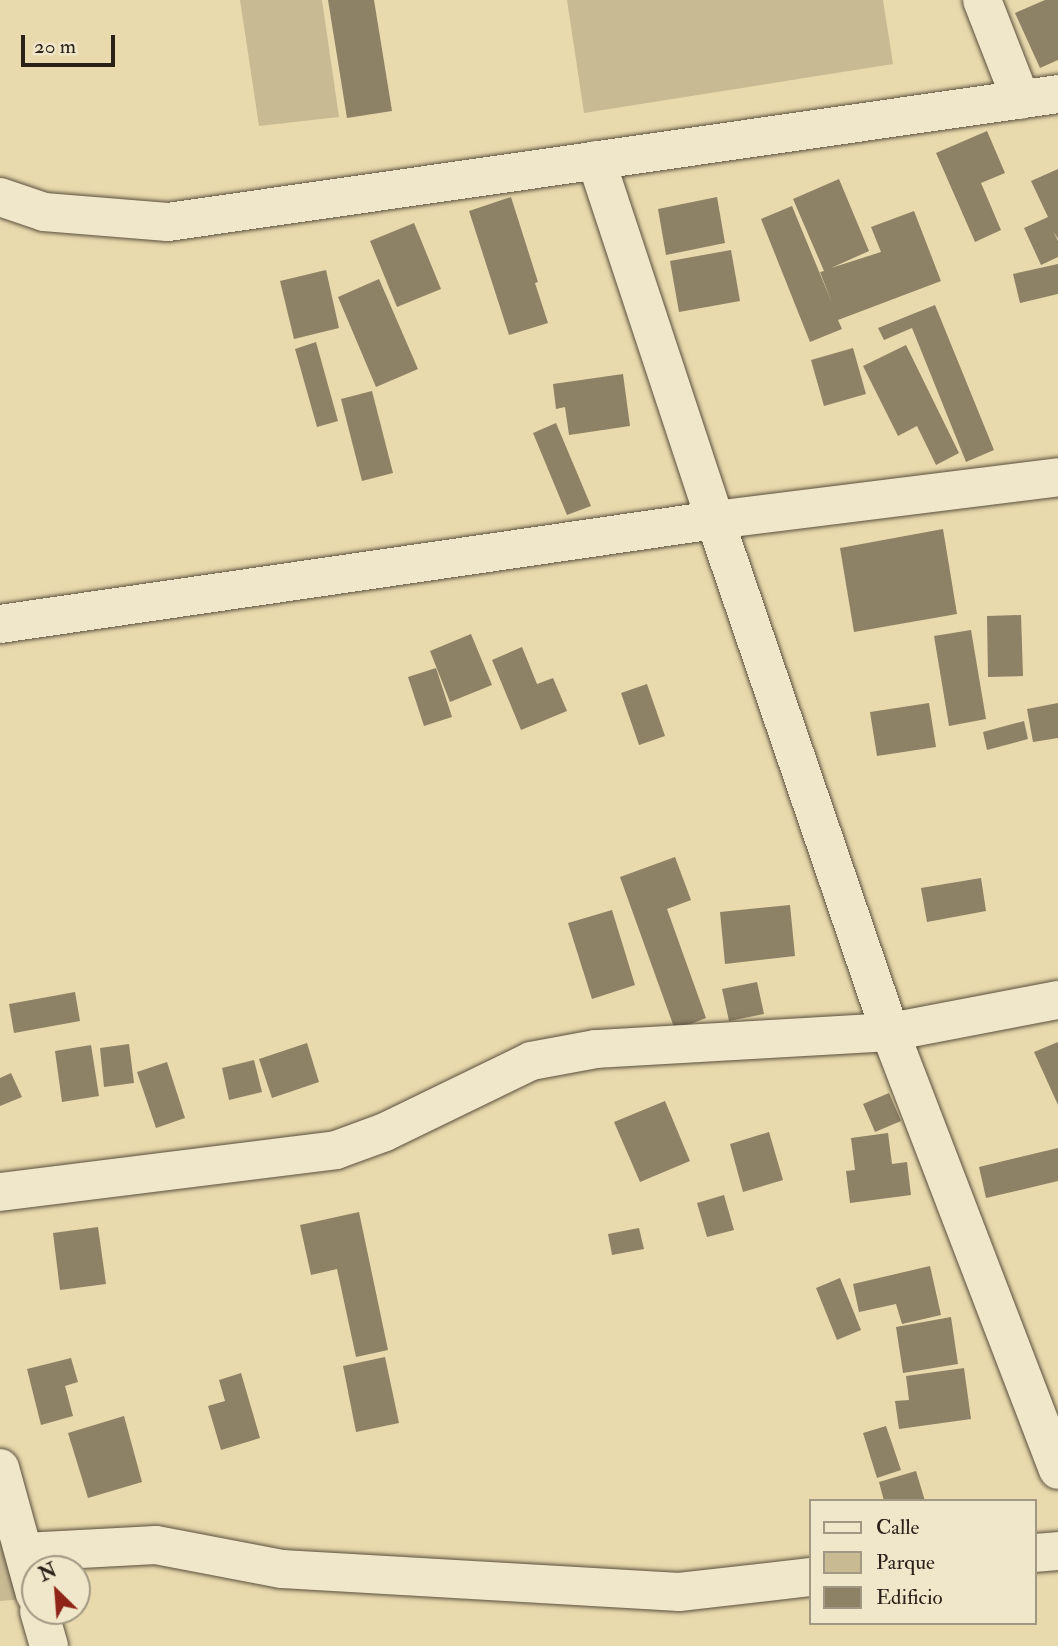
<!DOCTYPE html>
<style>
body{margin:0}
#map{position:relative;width:1058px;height:1646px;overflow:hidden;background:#e8daad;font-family:"IM FELL Double Pica",serif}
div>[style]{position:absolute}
.green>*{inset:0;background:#c8bb94}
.building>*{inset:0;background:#8d8166}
.roads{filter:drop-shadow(0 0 2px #5a4f3e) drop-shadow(0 0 2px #5a4f3e)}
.minor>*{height:38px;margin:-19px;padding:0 19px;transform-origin:19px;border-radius:19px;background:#f0e7ca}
span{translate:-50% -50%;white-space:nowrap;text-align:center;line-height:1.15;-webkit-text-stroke:5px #f0e7ca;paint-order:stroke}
.legend{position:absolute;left:809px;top:1499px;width:228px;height:126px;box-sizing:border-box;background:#f0e7ca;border:2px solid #a19883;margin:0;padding:9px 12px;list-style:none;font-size:21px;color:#2b2119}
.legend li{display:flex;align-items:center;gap:14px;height:35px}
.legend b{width:35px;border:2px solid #a19883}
.north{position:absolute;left:21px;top:1555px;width:70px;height:70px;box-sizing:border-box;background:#f0e7ca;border:2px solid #a19883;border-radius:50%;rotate:335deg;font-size:19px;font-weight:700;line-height:28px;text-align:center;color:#2b2119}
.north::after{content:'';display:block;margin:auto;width:24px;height:32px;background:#8f2418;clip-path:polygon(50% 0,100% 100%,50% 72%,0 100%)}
.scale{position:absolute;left:21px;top:35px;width:94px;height:32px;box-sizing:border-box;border:4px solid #2b2119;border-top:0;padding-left:9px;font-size:21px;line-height:24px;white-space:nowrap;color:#2b2119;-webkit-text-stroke:5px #f0e7ca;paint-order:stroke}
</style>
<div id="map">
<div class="green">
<i style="clip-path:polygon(240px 0,322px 0,339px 117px,259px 126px)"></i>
<i style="clip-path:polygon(567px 0,883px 0,893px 64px,584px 113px)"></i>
<i style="clip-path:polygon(0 1501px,25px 1599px,0 1601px)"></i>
</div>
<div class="building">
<i style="clip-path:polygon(328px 0,374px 0,392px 111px,347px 118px)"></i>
<i style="clip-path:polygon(1045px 0,1058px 0,1058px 60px,1040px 68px,1015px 13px)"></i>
<i style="clip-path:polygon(987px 131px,1005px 173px,981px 183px,1001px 230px,975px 242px,936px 153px)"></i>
<i style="clip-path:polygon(1058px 169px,1058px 239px,1053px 231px,1058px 241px,1058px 257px,1041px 265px,1024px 228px,1048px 217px,1031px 181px)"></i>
<i style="clip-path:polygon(839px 179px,869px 251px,831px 268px,881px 252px,871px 227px,914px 211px,941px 281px,838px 320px,842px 329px,810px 342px,761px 219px,792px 206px,832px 303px,820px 272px,824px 271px,793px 199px)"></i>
<i style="clip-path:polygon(511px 197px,538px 282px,535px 283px,548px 323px,509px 335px,469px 211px)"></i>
<i style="clip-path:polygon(717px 197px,725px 243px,666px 255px,658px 209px)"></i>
<i style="clip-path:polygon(414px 223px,441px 289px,397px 307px,370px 241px)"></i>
<i style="clip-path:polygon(731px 250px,740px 301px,679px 312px,670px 261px)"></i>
<i style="clip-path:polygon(1058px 264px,1058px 294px,1020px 303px,1013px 274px)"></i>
<i style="clip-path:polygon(326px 270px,339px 328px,294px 339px,280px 281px)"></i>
<i style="clip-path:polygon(379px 279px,418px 369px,376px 387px,338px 297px)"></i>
<i style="clip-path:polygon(935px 305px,994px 450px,966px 462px,912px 328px,884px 340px,878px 328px)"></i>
<i style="clip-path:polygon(316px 342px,338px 421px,317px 427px,295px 349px)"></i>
<i style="clip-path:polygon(906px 345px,959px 453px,936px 465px,917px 426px,898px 436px,863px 366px)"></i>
<i style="clip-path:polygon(853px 348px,866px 394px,824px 406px,811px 360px)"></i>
<i style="clip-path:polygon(623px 374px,630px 426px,569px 435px,565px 407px,556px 409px,553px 384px)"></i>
<i style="clip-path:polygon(372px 391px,393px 473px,362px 481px,341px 399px)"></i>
<i style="clip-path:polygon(556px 423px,591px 506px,567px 515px,533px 433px)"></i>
<i style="clip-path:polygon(943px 529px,957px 614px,854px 632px,840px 548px)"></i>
<i style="clip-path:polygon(1021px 615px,1023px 676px,988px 677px,987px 616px)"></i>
<i style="clip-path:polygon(971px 630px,986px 719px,949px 726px,934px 636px)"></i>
<i style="clip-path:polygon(471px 634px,492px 685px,450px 702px,430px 651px)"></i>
<i style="clip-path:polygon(522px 647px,537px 684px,553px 678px,567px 711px,521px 730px,492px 660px)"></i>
<i style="clip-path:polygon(436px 668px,452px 717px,424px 726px,408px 677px)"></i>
<i style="clip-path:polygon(647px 684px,665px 736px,639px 745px,621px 693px)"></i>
<i style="clip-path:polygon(929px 703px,936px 747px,877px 756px,870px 712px)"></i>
<i style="clip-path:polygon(1058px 703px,1058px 738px,1033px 742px,1027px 709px)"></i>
<i style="clip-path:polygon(1024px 721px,1028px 739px,987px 750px,983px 732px)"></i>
<i style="clip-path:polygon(675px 857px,691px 900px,667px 909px,706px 1018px,675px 1030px,620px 877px)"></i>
<i style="clip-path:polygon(981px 878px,986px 911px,927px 922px,921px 888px)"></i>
<i style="clip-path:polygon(790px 905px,795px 956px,725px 964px,720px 912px)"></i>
<i style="clip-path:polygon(612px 910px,635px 985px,592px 999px,568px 923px)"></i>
<i style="clip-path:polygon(757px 982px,764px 1014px,729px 1021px,722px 989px)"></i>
<i style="clip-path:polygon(75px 992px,80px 1021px,14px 1033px,9px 1004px)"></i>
<i style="clip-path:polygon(1058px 1042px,1058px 1105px,1034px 1052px)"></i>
<i style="clip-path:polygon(307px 1043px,319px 1082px,272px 1098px,259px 1059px)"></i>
<i style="clip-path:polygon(129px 1044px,134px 1083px,104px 1087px,100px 1048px)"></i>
<i style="clip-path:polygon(91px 1045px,99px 1096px,62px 1102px,55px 1051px)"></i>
<i style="clip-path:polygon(254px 1060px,262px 1092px,229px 1100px,222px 1068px)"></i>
<i style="clip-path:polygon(167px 1062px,185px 1118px,156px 1128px,137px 1072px)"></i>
<i style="clip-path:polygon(11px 1073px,22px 1097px,0 1106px,0 1078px)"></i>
<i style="clip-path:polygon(889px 1093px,901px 1121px,875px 1132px,863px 1104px)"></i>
<i style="clip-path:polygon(665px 1101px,690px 1161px,640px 1182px,614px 1122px)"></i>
<i style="clip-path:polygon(769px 1132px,783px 1180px,743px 1192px,730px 1144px)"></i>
<i style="clip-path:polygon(888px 1133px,892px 1164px,907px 1162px,911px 1195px,850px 1203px,846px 1171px,855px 1170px,851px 1138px)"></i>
<i style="clip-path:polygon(1058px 1148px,1058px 1181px,986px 1198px,979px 1167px)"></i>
<i style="clip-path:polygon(724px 1195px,734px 1230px,707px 1237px,697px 1203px)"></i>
<i style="clip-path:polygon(359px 1212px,388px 1350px,356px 1357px,337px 1269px,311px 1275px,300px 1225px)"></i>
<i style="clip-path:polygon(98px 1227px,106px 1284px,60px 1290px,53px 1233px)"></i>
<i style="clip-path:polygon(639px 1228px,644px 1249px,612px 1255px,608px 1234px)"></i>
<i style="clip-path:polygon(930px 1266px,941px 1315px,902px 1324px,896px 1304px,859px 1312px,853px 1284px)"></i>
<i style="clip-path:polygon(840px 1278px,861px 1330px,837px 1340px,816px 1288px)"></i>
<i style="clip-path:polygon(951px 1317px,958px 1364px,903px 1373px,896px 1327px)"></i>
<i style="clip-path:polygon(385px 1357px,399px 1423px,356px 1432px,343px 1366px)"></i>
<i style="clip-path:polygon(71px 1358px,78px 1382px,65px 1386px,73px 1416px,41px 1425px,27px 1369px)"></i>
<i style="clip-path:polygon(964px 1368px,971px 1419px,899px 1429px,895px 1401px,909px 1400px,906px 1376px)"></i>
<i style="clip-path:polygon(241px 1373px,260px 1438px,221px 1450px,208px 1406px,225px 1401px,219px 1380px)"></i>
<i style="clip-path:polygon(124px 1416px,142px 1482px,88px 1498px,68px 1433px)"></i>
<i style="clip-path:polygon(886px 1426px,901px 1470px,877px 1478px,863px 1433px)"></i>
<i style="clip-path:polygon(916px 1471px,925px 1501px,884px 1501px,879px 1482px)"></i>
</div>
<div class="roads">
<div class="minor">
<i style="left:982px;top:0;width:107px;rotate:68.7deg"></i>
<i style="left:596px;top:160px;width:379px;rotate:71.7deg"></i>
<i style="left:715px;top:520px;width:541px;rotate:71.13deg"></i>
<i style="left:890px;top:1032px;width:469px;rotate:69deg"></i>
<i style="left:0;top:197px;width:46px;rotate:18.8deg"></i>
<i style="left:44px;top:212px;width:124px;rotate:4.6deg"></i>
<i style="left:168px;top:222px;width:899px;rotate:-8.18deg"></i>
<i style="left:0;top:624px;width:723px;rotate:-8.28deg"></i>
<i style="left:715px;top:520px;width:346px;rotate:-7.1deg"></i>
<i style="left:0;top:1192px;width:339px;rotate:-7.1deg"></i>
<i style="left:336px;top:1150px;width:52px;rotate:-20.2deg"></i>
<i style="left:385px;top:1132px;width:162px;rotate:-25.9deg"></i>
<i style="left:531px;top:1061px;width:66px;rotate:-10.5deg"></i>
<i style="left:596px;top:1049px;width:294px;rotate:-3.3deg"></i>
<i style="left:890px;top:1032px;width:171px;rotate:-10.8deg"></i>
<i style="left:0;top:1468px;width:131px;rotate:74.5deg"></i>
<i style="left:24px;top:1552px;width:132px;rotate:-3deg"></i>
<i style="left:156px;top:1545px;width:128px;rotate:10.8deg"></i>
<i style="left:282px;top:1569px;width:398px;rotate:3.3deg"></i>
<i style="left:679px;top:1592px;width:133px;rotate:-6.5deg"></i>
<i style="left:1035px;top:1553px;width:23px;rotate:-5deg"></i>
<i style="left:39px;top:1611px;width:36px;rotate:74deg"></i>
</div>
</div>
<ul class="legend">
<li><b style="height:9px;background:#f0e7ca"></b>Calle</li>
<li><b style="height:19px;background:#c8bb94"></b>Parque</li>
<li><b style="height:19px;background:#8d8166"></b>Edificio</li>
</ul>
<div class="north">N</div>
<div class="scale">20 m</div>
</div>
